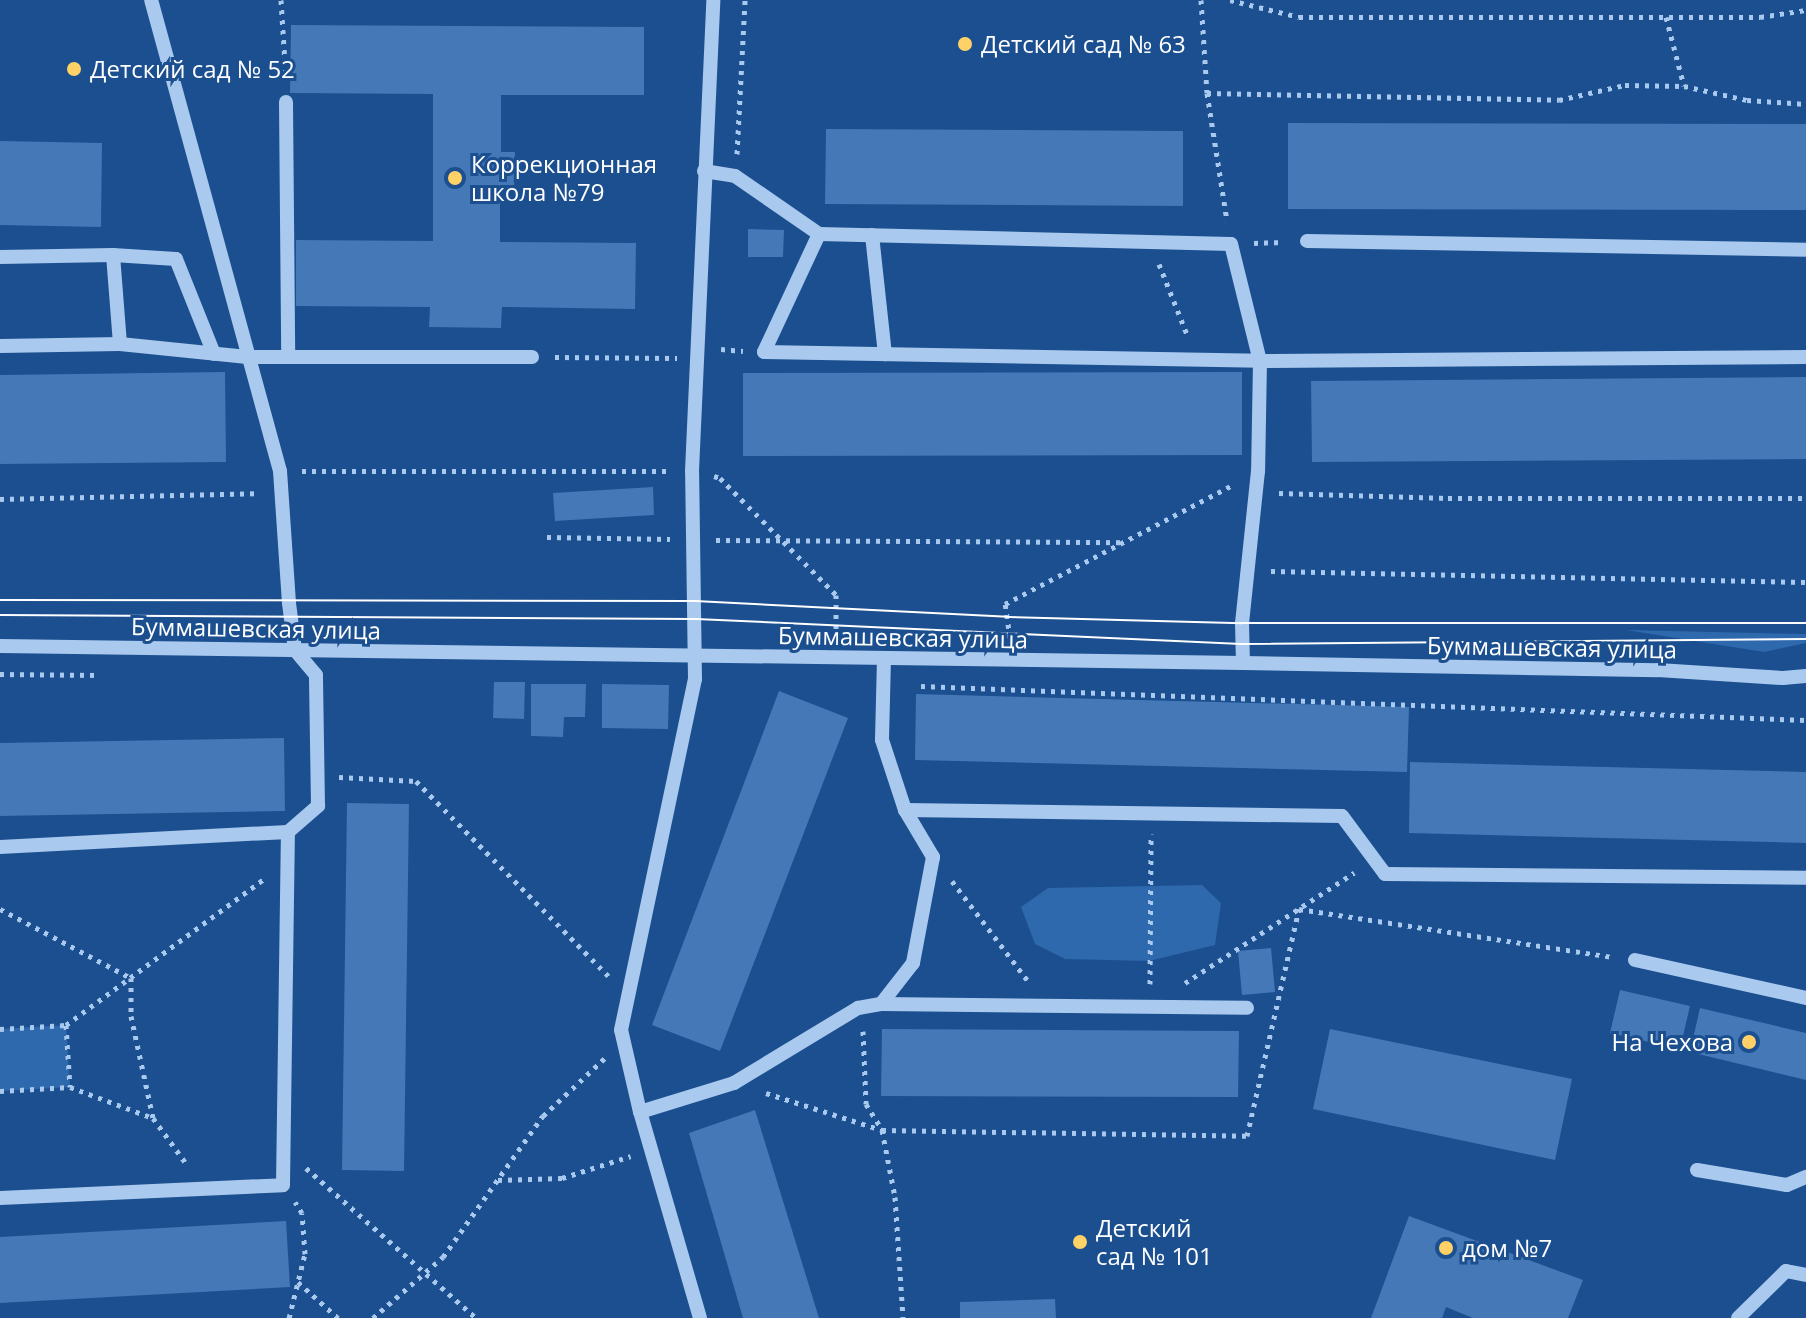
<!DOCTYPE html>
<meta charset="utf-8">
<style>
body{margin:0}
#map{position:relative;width:1806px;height:1318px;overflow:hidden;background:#1b4f8f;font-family:"Open Sans",sans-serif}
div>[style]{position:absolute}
.green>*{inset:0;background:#2e69ad}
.building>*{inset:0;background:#4478b7}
.path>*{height:5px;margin-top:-2.5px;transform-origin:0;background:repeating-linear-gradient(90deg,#a9c9ee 0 4px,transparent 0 10px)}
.minor>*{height:14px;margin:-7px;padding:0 7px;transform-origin:7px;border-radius:7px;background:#a9c9ee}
.tram>*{height:2px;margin:-1px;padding:0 1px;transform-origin:1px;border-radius:1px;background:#fff}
.dots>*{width:22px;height:22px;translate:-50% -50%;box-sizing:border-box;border:4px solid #1b4f8f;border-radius:50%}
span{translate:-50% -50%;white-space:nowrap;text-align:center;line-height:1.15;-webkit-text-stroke:6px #1b4f8f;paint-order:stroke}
.poi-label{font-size:24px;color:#fff}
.left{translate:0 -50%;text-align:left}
.right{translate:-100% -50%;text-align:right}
.street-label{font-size:24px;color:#fff}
</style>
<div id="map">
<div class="green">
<i style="clip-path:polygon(1626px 630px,1806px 634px,1806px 643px,1764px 652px)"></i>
<i style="clip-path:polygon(1202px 885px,1221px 903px,1215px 945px,1149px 961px,1065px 959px,1035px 944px,1021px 907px,1048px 888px)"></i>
<i style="clip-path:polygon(66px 1025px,70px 1087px,0 1091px,0 1029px)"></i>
</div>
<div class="building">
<i style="clip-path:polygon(291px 25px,644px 27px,644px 95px,501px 95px,501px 152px,515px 152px,514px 187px,500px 187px,500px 242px,636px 243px,635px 309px,502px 307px,501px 328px,429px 327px,430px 307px,296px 306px,296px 240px,433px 241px,433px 94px,290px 93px)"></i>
<i style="clip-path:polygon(1288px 123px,1806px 124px,1806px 210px,1288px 209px)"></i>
<i style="clip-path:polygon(826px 129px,1183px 131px,1183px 206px,825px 204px)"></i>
<i style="clip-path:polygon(0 141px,102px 143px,101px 227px,0 225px)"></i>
<i style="clip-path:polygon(748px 229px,784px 230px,783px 257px,748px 257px)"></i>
<i style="clip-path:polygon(225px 372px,226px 462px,0 464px,0 375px)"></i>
<i style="clip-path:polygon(1242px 372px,1242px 455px,743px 456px,743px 373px)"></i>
<i style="clip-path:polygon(1806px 377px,1806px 459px,1312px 462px,1311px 381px)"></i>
<i style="clip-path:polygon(653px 487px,654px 515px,555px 521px,553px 493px)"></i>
<i style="clip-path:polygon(494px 682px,525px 682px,524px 719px,493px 718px)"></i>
<i style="clip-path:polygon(531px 684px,586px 684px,585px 717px,564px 717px,563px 737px,531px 736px)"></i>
<i style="clip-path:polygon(602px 684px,669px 685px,668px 729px,602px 728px)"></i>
<i style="clip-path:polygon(779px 691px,848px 718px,720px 1051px,652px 1025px)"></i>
<i style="clip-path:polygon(916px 694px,1409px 707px,1407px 772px,915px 760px)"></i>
<i style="clip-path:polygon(284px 738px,285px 811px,0 816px,0 743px)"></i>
<i style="clip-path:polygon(1410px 762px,1806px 772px,1806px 843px,1409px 833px)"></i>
<i style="clip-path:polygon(347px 803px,409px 804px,404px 1171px,342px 1170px)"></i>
<i style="clip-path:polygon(1271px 948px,1275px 992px,1242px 995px,1238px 951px)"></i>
<i style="clip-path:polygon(1620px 990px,1690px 1006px,1680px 1049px,1610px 1033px)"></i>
<i style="clip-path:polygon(1700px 1008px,1806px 1033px,1806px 1080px,1690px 1052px)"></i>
<i style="clip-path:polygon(882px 1029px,1239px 1031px,1238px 1097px,881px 1096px)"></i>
<i style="clip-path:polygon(1330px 1029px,1572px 1079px,1555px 1160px,1313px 1109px)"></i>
<i style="clip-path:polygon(755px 1110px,819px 1318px,743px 1318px,689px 1133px)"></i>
<i style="clip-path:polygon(1409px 1216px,1583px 1280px,1568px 1318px,1473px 1318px,1446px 1307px,1442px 1318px,1371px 1318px)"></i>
<i style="clip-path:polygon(286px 1221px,290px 1287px,0 1303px,0 1237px)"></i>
<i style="clip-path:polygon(1055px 1299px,1056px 1318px,960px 1318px,960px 1302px)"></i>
</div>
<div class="path">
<i style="left:281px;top:0;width:79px;rotate:86.4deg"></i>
<i style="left:1201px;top:0;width:93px;rotate:86.3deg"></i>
<i style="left:1207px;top:93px;width:130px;rotate:81.1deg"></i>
<i style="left:1230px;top:0;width:71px;rotate:13.8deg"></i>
<i style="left:1299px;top:17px;width:461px"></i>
<i style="left:1760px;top:17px;width:47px;rotate:-8.7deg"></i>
<i style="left:1666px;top:17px;width:71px;rotate:75.4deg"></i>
<i style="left:1207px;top:93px;width:352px;rotate:1.1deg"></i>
<i style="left:1559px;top:100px;width:68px;rotate:-12.8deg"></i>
<i style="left:1625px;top:85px;width:59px;rotate:1deg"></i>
<i style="left:1684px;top:86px;width:65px;rotate:12.5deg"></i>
<i style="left:1747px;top:100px;width:59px;rotate:3.9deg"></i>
<i style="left:737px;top:154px;width:154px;rotate:-87deg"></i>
<i style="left:1254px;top:243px;width:30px;rotate:-2deg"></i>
<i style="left:1159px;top:264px;width:79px;rotate:68.3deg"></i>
<i style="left:721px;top:349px;width:22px;rotate:5deg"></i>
<i style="left:555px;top:357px;width:122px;rotate:0.5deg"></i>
<i style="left:302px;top:471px;width:366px"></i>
<i style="left:714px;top:476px;width:6px;rotate:18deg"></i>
<i style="left:720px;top:478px;width:165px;rotate:45.2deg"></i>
<i style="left:836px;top:595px;width:38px;rotate:90deg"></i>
<i style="left:1279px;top:493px;width:169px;rotate:1.7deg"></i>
<i style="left:1448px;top:498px;width:358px"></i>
<i style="left:0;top:499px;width:257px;rotate:-1.3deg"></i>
<i style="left:547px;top:537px;width:123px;rotate:0.9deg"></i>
<i style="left:716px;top:540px;width:408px;rotate:0.3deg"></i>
<i style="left:1271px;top:571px;width:535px;rotate:1.18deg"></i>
<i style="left:1010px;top:638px;width:34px;rotate:-98deg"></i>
<i style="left:1005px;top:604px;width:259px;rotate:-27.6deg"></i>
<i style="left:0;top:674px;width:99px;rotate:0.6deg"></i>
<i style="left:921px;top:686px;width:886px;rotate:2.2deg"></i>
<i style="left:339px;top:777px;width:77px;rotate:3deg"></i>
<i style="left:416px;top:781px;width:274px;rotate:45.4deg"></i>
<i style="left:952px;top:881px;width:126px;rotate:52.8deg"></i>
<i style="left:0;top:909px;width:148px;rotate:27.8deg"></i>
<i style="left:131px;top:978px;width:38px;rotate:90deg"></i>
<i style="left:131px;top:1016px;width:104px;rotate:77.8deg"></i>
<i style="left:153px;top:1118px;width:59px;rotate:53.9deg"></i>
<i style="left:1185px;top:983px;width:202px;rotate:-33.1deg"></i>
<i style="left:1150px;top:984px;width:150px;rotate:-89.6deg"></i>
<i style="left:66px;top:1025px;width:62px;rotate:86.3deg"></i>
<i style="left:0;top:1029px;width:66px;rotate:-3.5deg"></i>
<i style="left:66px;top:1025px;width:245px;rotate:-36.4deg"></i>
<i style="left:863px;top:1031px;width:73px;rotate:87.6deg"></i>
<i style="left:866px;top:1104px;width:31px;rotate:58deg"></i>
<i style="left:882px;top:1130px;width:68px;rotate:79deg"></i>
<i style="left:895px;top:1197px;width:121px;rotate:86.2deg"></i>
<i style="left:0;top:1091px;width:70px;rotate:-3.3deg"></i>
<i style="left:70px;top:1087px;width:89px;rotate:20.5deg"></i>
<i style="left:766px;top:1093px;width:122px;rotate:17.7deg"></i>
<i style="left:882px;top:1130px;width:365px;rotate:0.9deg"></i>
<i style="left:1247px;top:1136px;width:233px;rotate:-77.1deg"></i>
<i style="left:1299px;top:909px;width:318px;rotate:8.7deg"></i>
<i style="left:306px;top:1168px;width:227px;rotate:41.4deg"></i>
<i style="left:498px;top:1180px;width:64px;rotate:-1.8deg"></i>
<i style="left:562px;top:1178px;width:72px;rotate:-17.7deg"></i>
<i style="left:298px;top:1282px;width:54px;rotate:42deg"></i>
<i style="left:289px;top:1318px;width:66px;rotate:-76deg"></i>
<i style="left:305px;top:1254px;width:41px;rotate:-94.2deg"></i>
<i style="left:302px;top:1213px;width:13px;rotate:-122deg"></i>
<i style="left:373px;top:1318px;width:93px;rotate:-41.1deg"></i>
<i style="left:443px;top:1257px;width:173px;rotate:-54.7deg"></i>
<i style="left:543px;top:1116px;width:85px;rotate:-43.1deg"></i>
</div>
<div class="minor">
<i style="left:286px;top:102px;width:254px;rotate:89.5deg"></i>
<i style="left:704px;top:171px;width:31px;rotate:9deg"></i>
<i style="left:735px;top:176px;width:102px;rotate:34.6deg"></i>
<i style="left:819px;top:234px;width:412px;rotate:1.4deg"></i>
<i style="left:1231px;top:244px;width:121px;rotate:76.1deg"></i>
<i style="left:1260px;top:361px;width:110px;rotate:91deg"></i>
<i style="left:1258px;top:471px;width:153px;rotate:96deg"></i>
<i style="left:1242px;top:623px;width:40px;rotate:88.6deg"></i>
<i style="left:819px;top:234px;width:130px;rotate:115deg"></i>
<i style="left:764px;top:352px;width:496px;rotate:1deg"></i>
<i style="left:1260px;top:361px;width:546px;rotate:-0.42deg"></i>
<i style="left:872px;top:235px;width:120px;rotate:83.8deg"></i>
<i style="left:1307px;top:241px;width:499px;rotate:1deg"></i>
<i style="left:113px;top:255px;width:63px;rotate:3.6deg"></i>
<i style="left:176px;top:259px;width:102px;rotate:68.2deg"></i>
<i style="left:0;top:257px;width:113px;rotate:-1deg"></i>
<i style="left:113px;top:255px;width:89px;rotate:85.5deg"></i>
<i style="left:0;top:346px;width:120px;rotate:-1deg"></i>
<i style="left:120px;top:344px;width:128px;rotate:5.8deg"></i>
<i style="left:247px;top:357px;width:285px"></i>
<i style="left:0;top:646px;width:1243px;rotate:0.78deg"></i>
<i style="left:1243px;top:663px;width:415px;rotate:1deg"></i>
<i style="left:1658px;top:670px;width:125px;rotate:3.7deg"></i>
<i style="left:1783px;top:678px;width:23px;rotate:-5deg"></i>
<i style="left:884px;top:658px;width:82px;rotate:91.4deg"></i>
<i style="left:882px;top:740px;width:74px;rotate:71.8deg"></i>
<i style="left:905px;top:810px;width:437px;rotate:0.8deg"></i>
<i style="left:1342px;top:816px;width:72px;rotate:53.4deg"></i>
<i style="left:1385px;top:874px;width:421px;rotate:0.5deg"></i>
<i style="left:905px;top:810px;width:55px;rotate:59.2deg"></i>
<i style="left:933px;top:857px;width:108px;rotate:100.7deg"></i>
<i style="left:913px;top:963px;width:52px;rotate:128deg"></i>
<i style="left:881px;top:1004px;width:366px;rotate:0.6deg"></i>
<i style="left:0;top:847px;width:288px;rotate:-3deg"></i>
<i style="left:1635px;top:960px;width:175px;rotate:12.5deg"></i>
<i style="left:640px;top:1112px;width:98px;rotate:-17.1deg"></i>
<i style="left:734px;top:1083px;width:145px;rotate:-31.2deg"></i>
<i style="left:858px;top:1008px;width:23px;rotate:-10deg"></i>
<i style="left:1697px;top:1170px;width:91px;rotate:9.5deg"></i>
<i style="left:1787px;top:1185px;width:21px;rotate:-23deg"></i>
<i style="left:0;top:1198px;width:283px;rotate:-2.6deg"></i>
<i style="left:283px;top:1185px;width:353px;rotate:-89.2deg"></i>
<i style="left:288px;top:832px;width:40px;rotate:-41deg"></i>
<i style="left:318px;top:806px;width:131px;rotate:-90.9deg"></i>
<i style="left:316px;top:675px;width:33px;rotate:-130deg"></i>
<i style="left:295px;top:650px;width:47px;rotate:-97.3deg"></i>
<i style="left:289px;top:603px;width:132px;rotate:-93.9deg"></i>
<i style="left:280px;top:471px;width:488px;rotate:-105.3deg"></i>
<i style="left:700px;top:1318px;width:215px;rotate:-106.2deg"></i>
<i style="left:640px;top:1112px;width:84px;rotate:-103deg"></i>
<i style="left:621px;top:1030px;width:359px;rotate:-78.1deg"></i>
<i style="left:695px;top:679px;width:208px;rotate:-90.8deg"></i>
<i style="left:692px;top:471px;width:471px;rotate:-87.4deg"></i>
<i style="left:1738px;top:1318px;width:67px;rotate:-44.4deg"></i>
<i style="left:1786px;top:1271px;width:20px;rotate:11deg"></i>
</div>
<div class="tram">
<i style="left:0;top:600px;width:695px;rotate:0.08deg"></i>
<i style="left:695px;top:601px;width:313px;rotate:2.9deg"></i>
<i style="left:1008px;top:617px;width:234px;rotate:1.5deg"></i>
<i style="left:1242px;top:623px;width:564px"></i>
<i style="left:0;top:615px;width:696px;rotate:0.33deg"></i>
<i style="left:696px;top:619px;width:546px;rotate:2.63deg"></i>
<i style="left:1241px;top:644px;width:565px;rotate:-0.51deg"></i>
</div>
<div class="dots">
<i style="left:965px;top:44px;background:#ffd166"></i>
<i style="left:74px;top:69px;background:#ffd166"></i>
<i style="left:455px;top:178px;background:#ffd166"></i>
<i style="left:1749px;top:1042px;background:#ffd166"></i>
<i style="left:1080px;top:1242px;background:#ffd166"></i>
<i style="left:1446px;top:1248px;background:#ffd166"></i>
</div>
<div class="poi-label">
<span class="left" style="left:981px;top:44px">Детский сад № 63</span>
<span class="left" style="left:90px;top:69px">Детский сад № 52</span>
<span class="left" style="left:471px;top:178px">Коррекционная<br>школа №79</span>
<span class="right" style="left:1733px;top:1042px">На Чехова</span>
<span class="left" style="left:1096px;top:1242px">Детский<br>сад № 101</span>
<span class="left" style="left:1462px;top:1248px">дом №7</span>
</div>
<div class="street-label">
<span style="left:256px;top:628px;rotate:1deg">Буммашевская улица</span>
<span style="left:903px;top:637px;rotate:1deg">Буммашевская улица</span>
<span style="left:1552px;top:647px;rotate:1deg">Буммашевская улица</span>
</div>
</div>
